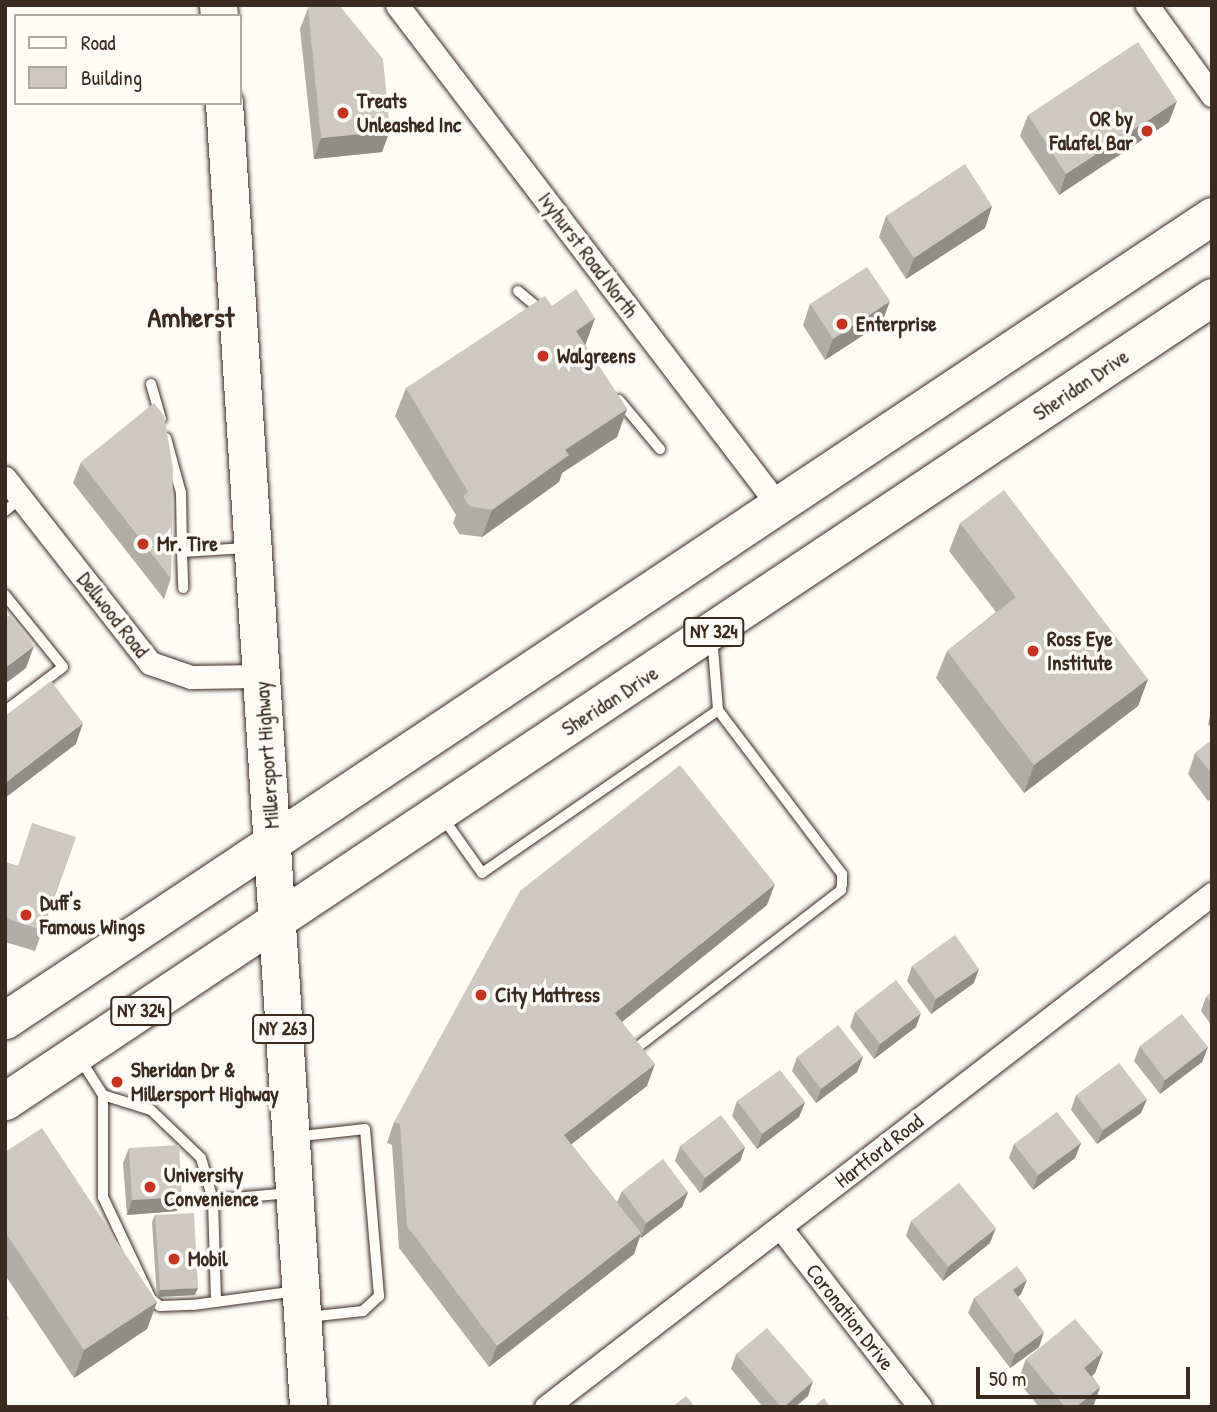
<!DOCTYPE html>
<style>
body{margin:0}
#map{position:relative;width:1217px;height:1412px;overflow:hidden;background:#fdfcf7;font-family:"Patrick Hand",sans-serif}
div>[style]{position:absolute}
.roads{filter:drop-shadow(0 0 2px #3b2a1e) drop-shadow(0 0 2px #3b2a1e)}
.lane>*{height:10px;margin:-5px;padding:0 5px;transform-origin:5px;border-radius:5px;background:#fdfcf7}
.street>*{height:23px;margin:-11.5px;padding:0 11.5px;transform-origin:11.5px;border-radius:11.5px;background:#fdfcf7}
.primary>*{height:37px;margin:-18.5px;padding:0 18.5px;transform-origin:18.5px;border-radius:18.5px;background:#fdfcf7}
.wall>*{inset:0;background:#b0aca7}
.shaded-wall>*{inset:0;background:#908c88}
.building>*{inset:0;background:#cdc8c2}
.dots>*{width:19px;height:19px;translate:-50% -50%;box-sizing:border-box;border:4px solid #fdfcf7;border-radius:50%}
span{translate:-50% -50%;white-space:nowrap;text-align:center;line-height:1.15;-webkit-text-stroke:7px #fdfcf7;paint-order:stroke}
.shield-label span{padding:2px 5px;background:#fdfcf7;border:2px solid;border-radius:5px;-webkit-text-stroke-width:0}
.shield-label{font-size:19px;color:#3b2a1e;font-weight:700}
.poi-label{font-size:21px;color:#3b2a1e;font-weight:700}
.left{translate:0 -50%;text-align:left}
.right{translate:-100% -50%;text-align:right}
.street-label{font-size:21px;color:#3b2a1e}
.district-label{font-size:28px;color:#3b2a1e;font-weight:700}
.frame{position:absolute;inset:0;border:7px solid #3b2a1e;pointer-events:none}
.legend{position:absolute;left:14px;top:14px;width:228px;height:91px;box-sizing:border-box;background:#fdfcf7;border:2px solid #afa8a0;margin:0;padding:9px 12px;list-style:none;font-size:21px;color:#3b2a1e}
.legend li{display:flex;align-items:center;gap:14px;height:35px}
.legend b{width:35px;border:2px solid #afa8a0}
.scale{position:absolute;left:976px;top:1367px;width:214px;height:32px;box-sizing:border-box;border:4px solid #3b2a1e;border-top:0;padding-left:9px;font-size:21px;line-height:24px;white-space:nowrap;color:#3b2a1e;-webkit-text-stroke:5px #fdfcf7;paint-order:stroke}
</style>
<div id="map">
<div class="roads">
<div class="lane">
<i style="left:518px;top:291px;width:34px;rotate:40deg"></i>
<i style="left:151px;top:384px;width:36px;rotate:74deg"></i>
<i style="left:619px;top:400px;width:64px;rotate:50.1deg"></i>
<i style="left:166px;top:438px;width:57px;rotate:74.7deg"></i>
<i style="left:181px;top:493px;width:59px;rotate:89deg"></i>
<i style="left:182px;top:552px;width:64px;rotate:-3.6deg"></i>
<i style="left:5px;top:511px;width:21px;rotate:-39deg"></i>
<i style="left:182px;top:552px;width:36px;rotate:88deg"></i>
<i style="left:5px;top:595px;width:92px;rotate:51.1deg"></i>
<i style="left:63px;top:667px;width:73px;rotate:142.8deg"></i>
<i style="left:441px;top:815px;width:71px;rotate:54.7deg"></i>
<i style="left:482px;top:873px;width:287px;rotate:-34.6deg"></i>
<i style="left:718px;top:710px;width:74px;rotate:-94.6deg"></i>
<i style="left:631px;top:1052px;width:265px;rotate:-37.6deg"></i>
<i style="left:841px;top:890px;width:6px;rotate:-81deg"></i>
<i style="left:842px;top:884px;width:10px;rotate:-90deg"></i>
<i style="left:842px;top:874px;width:206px;rotate:-127.1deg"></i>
<i style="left:80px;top:1059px;width:43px;rotate:57.4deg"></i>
<i style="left:103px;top:1095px;width:102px;rotate:90deg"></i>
<i style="left:103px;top:1197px;width:113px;rotate:64.8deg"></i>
<i style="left:151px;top:1299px;width:11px;rotate:38deg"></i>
<i style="left:160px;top:1306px;width:33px;rotate:-2deg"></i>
<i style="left:193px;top:1305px;width:105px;rotate:-7.7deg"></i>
<i style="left:103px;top:1095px;width:50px;rotate:17.4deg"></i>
<i style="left:151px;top:1110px;width:69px;rotate:43.8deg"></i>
<i style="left:201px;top:1158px;width:44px;rotate:74.1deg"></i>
<i style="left:213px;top:1200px;width:102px;rotate:88.3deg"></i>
<i style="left:294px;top:1137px;width:71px;rotate:-6.4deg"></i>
<i style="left:365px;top:1129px;width:168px;rotate:85.2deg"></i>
<i style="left:379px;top:1296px;width:22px;rotate:137deg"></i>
<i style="left:363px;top:1311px;width:56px;rotate:173.9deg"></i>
<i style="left:213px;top:1200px;width:77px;rotate:-5.2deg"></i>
</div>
<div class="street">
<i style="left:397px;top:5px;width:629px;rotate:52.69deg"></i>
<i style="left:1147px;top:5px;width:111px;rotate:54.2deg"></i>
<i style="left:5px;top:478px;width:235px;rotate:51.9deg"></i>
<i style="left:150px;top:663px;width:43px;rotate:18.9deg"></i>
<i style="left:191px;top:677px;width:70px;rotate:-0.8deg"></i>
<i style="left:780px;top:1227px;width:228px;rotate:52.1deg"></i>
<i style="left:546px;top:1407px;width:841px;rotate:-37.61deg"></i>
</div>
<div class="primary">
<i style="left:218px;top:5px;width:11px;rotate:85deg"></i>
<i style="left:224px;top:103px;width:1307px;rotate:86.31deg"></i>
<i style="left:5px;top:1020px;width:1450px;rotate:-33.67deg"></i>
<i style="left:5px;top:1101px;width:1450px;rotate:-33.67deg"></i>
</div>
</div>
<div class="wall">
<i style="clip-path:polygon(308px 8px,382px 152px,314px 159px,300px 29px)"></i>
<i style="clip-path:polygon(1028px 115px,1169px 122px,1059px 195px,1020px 136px)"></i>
<i style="clip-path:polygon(992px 206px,985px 228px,906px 279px,879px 237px,886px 216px)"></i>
<i style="clip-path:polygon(810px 304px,882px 323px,825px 360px,803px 325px)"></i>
<i style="clip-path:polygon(552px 306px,595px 318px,585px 345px,627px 409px,617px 437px,562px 473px,559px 482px,482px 537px,459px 534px,453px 523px,456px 515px,395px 416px,406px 388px)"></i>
<i style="clip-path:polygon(81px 462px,171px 578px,164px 599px,73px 483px)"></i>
<i style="clip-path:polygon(960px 523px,1148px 679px,1138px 706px,1024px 793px,936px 678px,947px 651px,996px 612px,949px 551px)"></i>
<i style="clip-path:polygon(1212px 707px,1212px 729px,1208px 724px)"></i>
<i style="clip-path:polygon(1212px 740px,1212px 798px,1208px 801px,1188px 774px,1195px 753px)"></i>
<i style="clip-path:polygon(76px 837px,35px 951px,5px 942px,5px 862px,17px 866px)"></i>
<i style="clip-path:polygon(767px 905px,622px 1022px,647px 1086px,571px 1144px,617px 1202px,622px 1191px,688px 1192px,682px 1207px,641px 1238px,640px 1237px,634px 1254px,489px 1367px,399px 1248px,392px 1145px,387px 1143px,394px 1122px)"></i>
<i style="clip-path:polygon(912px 966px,974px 983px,931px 1014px,907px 981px)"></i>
<i style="clip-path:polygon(1212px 992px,1212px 1026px,1201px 1011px,1206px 997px)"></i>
<i style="clip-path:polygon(855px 1012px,916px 1027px,874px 1059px,850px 1027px)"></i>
<i style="clip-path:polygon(1140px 1046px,1208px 1047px,1202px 1062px,1160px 1094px,1134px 1061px)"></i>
<i style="clip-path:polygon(797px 1057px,863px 1057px,857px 1072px,816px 1103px,792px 1071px)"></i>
<i style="clip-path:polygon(1076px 1095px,1147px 1099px,1141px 1113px,1097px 1144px,1071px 1110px)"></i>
<i style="clip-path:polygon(737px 1101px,805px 1102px,799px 1117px,757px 1149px,732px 1116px)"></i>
<i style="clip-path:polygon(1081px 1143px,1075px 1158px,1033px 1190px,1009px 1158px,1014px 1144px)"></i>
<i style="clip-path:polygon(680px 1146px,745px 1147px,740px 1161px,700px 1193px,675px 1161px)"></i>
<i style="clip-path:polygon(129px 1148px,177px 1211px,127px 1215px,123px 1163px)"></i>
<i style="clip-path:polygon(5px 1152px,157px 1302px,147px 1329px,74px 1378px,5px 1275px)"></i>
<i style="clip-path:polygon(155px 1215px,195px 1295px,157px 1297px,152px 1222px)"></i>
<i style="clip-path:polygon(911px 1221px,990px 1243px,943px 1281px,906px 1236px)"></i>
<i style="clip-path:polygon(1027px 1280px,1021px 1294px,1018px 1297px,1039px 1347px,1010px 1368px,968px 1313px,974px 1298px)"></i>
<i style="clip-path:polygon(1103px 1352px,1095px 1373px,1092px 1376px,1100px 1387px,1093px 1407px,1039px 1407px,1018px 1381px,1026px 1359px)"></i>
<i style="clip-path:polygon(736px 1354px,808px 1396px,795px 1407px,763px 1407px,731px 1369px)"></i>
</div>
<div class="shaded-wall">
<i style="clip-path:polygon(1177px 101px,1169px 122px,1059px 195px,1066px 174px)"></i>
<i style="clip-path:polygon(390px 131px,382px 152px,314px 159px,321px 138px)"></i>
<i style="clip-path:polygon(992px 206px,985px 228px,906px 279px,914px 258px)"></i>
<i style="clip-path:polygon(890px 301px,882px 323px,825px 360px,833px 339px)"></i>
<i style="clip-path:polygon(595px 318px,585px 346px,576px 331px)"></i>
<i style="clip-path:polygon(627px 409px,617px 437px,562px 473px,559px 482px,482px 537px,492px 510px,565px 450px)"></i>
<i style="clip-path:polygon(34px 646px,26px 668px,5px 684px,5px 668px)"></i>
<i style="clip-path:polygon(1148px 679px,1138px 706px,1024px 793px,1034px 765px)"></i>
<i style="clip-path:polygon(83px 723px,76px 744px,5px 798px,5px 783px)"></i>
<i style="clip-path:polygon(775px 884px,767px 905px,607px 1034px,615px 1013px)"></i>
<i style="clip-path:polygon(979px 969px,974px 983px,931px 1014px,936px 999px)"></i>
<i style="clip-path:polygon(921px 1013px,916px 1027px,874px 1059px,880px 1044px)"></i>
<i style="clip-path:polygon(1208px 1047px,1202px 1062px,1160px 1094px,1165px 1080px)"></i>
<i style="clip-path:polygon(863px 1057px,857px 1072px,816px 1103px,821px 1089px)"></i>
<i style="clip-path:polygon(655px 1064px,647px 1086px,556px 1156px,564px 1135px)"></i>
<i style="clip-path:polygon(1147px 1099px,1141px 1113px,1097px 1144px,1103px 1130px)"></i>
<i style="clip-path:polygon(805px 1102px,799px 1117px,757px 1149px,762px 1134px)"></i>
<i style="clip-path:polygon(1081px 1143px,1075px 1158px,1033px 1190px,1038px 1175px)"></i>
<i style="clip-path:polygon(745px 1147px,740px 1161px,700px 1193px,705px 1178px)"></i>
<i style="clip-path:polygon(688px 1192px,682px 1207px,641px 1238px,646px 1223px)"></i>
<i style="clip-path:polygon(182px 1197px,177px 1211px,127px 1215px,132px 1200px)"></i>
<i style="clip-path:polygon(996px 1228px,990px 1243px,943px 1281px,948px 1267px)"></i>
<i style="clip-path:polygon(641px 1233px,634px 1254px,489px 1367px,497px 1346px)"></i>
<i style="clip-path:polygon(1027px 1280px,1021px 1294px,1007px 1305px,1013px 1290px)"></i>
<i style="clip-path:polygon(198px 1288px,195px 1295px,157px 1297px,160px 1290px)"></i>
<i style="clip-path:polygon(157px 1302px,147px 1329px,74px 1378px,84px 1350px)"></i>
<i style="clip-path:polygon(1044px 1332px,1039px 1347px,1010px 1368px,1015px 1354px)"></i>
<i style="clip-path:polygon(1103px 1352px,1095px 1373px,1077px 1389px,1084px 1368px)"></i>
<i style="clip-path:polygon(813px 1381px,808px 1396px,795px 1407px,784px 1407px)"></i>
<i style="clip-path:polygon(1100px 1387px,1093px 1407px,1076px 1407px)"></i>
</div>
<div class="building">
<i style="clip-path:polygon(311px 5px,339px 5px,383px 59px,390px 131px,321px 138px,308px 8px)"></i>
<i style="clip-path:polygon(1138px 42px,1177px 101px,1066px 174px,1028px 115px)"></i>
<i style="clip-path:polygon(965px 164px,992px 206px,914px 258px,886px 216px)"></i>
<i style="clip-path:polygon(867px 267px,890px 301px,833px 339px,810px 304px)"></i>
<i style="clip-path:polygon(576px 289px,595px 318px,576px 331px,627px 409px,565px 450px,569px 455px,492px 510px,469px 506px,463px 496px,468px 492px,406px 388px,545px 296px,552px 306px)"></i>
<i style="clip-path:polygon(154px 403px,164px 416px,173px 468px,171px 578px,81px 462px)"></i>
<i style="clip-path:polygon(1004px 490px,1148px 679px,1034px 765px,947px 651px,1016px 597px,960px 523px)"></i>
<i style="clip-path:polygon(10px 615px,34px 646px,5px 668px,5px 618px)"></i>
<i style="clip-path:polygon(51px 681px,83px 723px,5px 783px,5px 716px)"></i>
<i style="clip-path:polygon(1212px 740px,1212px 774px,1195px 753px)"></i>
<i style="clip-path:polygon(680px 765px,775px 884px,615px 1013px,655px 1064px,564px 1135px,641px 1233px,497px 1346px,407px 1226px,400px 1124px,394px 1122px,520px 891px)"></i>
<i style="clip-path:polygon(32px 823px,76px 837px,42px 930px,5px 918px,5px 862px,18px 866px)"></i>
<i style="clip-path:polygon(955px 935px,979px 969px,936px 999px,912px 966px)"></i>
<i style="clip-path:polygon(896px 980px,921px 1013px,880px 1044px,855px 1012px)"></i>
<i style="clip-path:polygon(1212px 992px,1212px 1004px,1206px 997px)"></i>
<i style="clip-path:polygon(1182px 1014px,1208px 1047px,1165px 1080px,1140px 1046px)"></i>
<i style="clip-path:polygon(838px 1025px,863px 1057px,821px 1089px,797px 1057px)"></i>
<i style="clip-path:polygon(1119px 1063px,1147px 1099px,1103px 1130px,1076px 1095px)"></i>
<i style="clip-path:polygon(780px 1070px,805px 1102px,762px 1134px,737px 1101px)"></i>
<i style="clip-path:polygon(1057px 1112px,1081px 1143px,1038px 1175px,1014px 1144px)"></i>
<i style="clip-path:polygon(721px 1115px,745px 1147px,705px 1178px,680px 1146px)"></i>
<i style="clip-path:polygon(42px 1128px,157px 1302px,84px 1350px,5px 1232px,5px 1152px)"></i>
<i style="clip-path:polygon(179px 1145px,182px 1197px,132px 1200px,129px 1148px)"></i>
<i style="clip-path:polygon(663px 1159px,688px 1192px,646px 1223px,622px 1191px)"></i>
<i style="clip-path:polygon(959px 1183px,996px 1228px,948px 1267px,911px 1221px)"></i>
<i style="clip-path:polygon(194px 1213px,198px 1288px,160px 1290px,155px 1215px)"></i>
<i style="clip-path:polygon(1017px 1266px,1027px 1280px,1013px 1290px,1044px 1332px,1015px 1354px,974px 1298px)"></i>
<i style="clip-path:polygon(5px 1313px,9px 1319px,5px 1321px)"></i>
<i style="clip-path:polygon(1075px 1319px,1103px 1352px,1084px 1368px,1100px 1387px,1076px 1407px,1065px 1407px,1026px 1359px)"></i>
<i style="clip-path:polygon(767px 1328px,813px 1381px,784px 1407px,781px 1407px,736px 1354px)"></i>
<i style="clip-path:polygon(686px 1396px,695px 1407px,672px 1407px)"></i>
<i style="clip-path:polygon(824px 1398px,830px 1407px,813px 1407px)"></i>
</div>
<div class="dots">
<i style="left:343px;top:113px;background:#c8321e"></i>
<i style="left:1147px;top:131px;background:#c8321e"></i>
<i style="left:842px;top:324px;background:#c8321e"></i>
<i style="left:543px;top:356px;background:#c8321e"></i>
<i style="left:143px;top:544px;background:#c8321e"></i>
<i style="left:1033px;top:651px;background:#c8321e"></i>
<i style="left:26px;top:915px;background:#c8321e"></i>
<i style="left:481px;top:995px;background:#c8321e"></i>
<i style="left:117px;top:1082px;background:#c8321e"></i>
<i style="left:150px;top:1187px;background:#c8321e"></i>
<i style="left:174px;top:1259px;background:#c8321e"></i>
</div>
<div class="shield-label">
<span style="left:714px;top:632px">NY 324</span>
<span style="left:141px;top:1011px">NY 324</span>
<span style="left:283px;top:1029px">NY 263</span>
</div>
<div class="poi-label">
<span class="left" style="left:357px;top:113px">Treats<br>Unleashed Inc</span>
<span class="right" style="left:1133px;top:131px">OR by<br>Falafel Bar</span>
<span class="left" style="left:856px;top:324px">Enterprise</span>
<span class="left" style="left:557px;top:356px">Walgreens</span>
<span class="left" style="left:157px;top:544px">Mr. Tire</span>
<span class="left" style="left:1047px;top:651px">Ross Eye<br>Institute</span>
<span class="left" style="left:40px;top:915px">Duff's<br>Famous Wings</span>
<span class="left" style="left:495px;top:995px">City Mattress</span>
<span class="left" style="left:131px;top:1082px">Sheridan Dr &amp;<br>Millersport Highway</span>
<span class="left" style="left:164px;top:1187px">University<br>Convenience</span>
<span class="left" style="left:188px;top:1259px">Mobil</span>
</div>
<div class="street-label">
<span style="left:588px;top:255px;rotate:53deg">Ivyhurst Road North</span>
<span style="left:1081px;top:385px;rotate:-34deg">Sheridan Drive</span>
<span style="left:113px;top:615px;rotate:52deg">Dellwood Road</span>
<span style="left:610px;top:701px;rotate:-33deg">Sheridan Drive</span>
<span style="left:267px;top:755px;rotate:-94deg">Millersport Highway</span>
<span style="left:879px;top:1151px;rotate:-38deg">Hartford Road</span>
<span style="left:850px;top:1317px;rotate:52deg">Coronation Drive</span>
</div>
<div class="district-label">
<span style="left:191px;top:317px">Amherst</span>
</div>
<div class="frame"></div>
<ul class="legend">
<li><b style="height:9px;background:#fdfcf7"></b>Road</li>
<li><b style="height:19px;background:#cdc8c2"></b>Building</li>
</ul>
<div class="scale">50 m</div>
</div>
